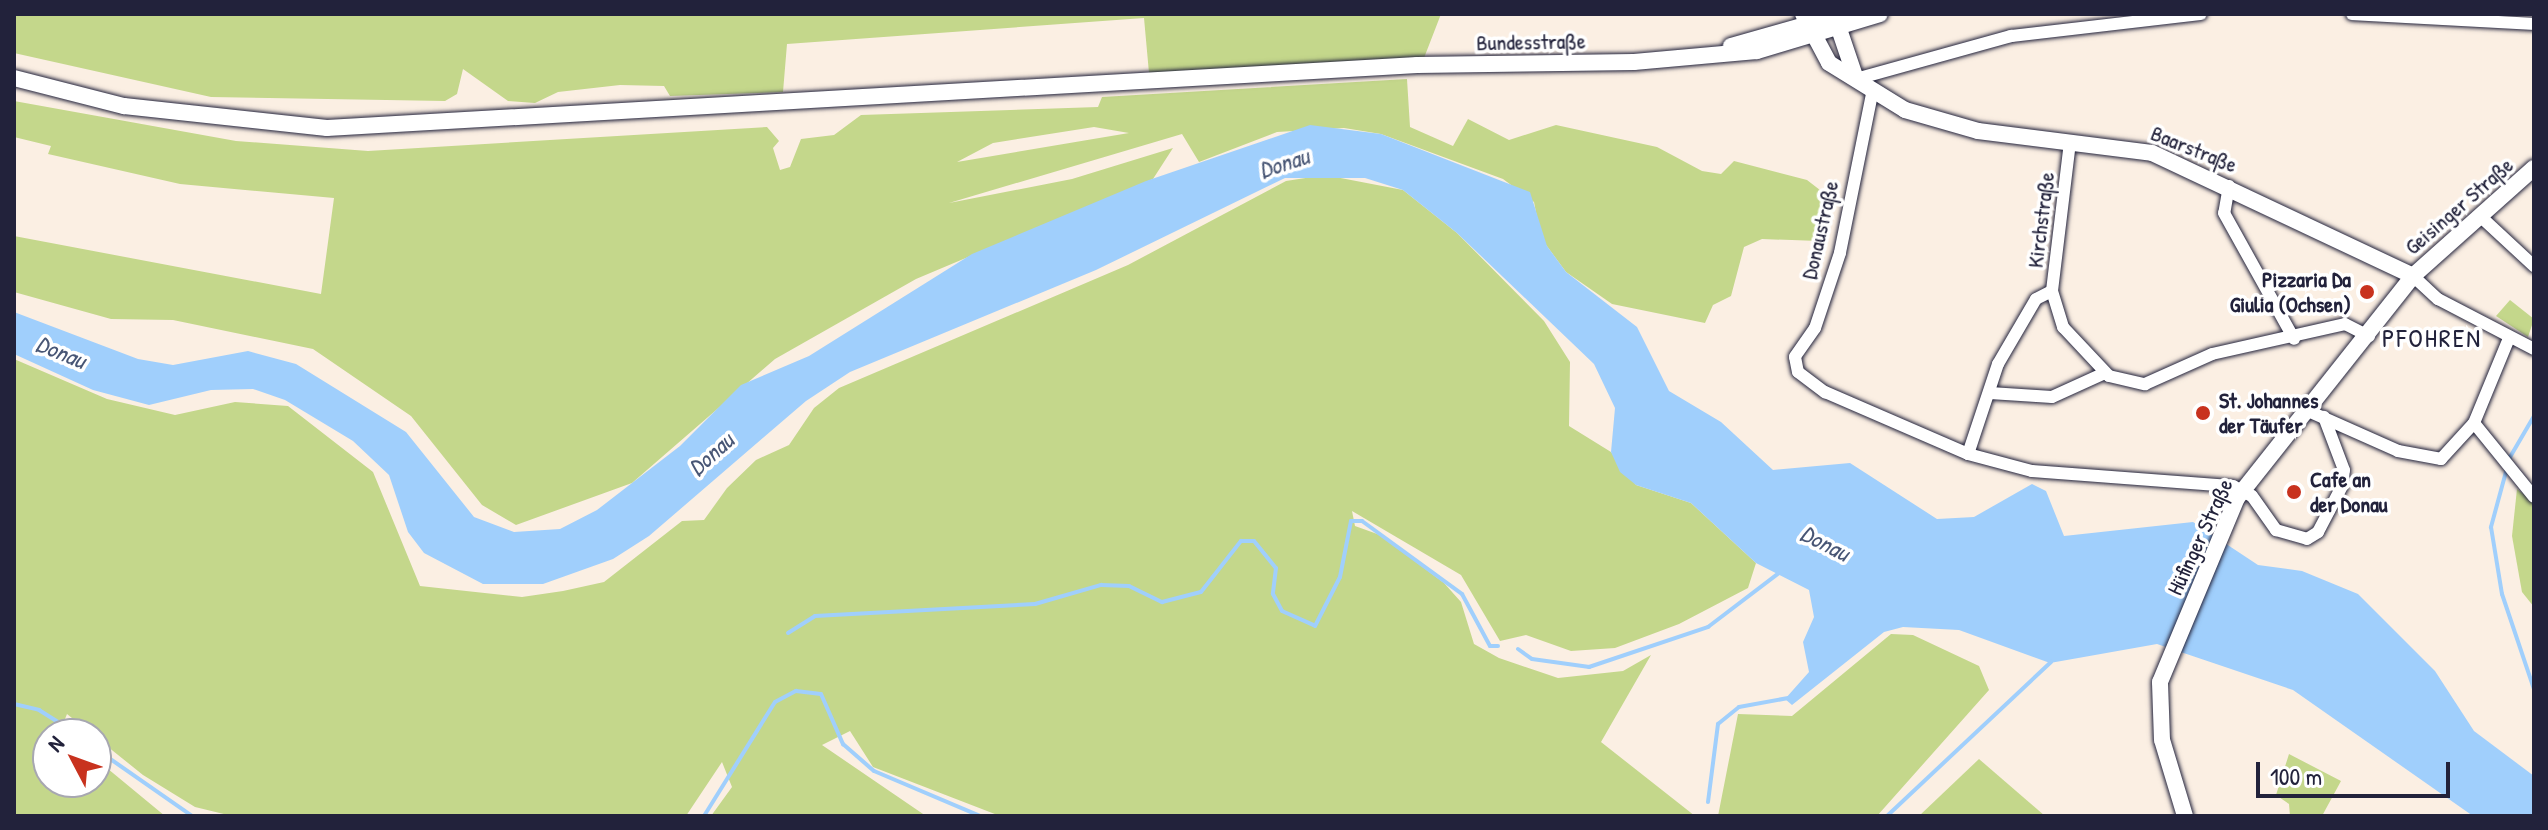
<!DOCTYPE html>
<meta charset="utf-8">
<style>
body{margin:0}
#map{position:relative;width:2548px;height:830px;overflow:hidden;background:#fbefe3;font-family:"Patrick Hand",sans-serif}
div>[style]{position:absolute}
.green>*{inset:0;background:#c4d78b}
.water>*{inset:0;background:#a0cffc}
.stream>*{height:4px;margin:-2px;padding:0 2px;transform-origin:2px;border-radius:2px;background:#a0cffc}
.roads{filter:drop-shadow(0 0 2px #22223b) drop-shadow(0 0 2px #22223b)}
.street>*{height:12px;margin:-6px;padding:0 6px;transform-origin:6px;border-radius:6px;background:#fff}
.secondary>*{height:16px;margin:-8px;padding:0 8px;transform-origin:8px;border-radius:8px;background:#fff}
.dots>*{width:22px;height:22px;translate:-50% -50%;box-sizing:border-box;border:4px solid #fff;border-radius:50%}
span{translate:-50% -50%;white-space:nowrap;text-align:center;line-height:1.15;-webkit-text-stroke:7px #fff;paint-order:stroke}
.street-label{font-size:22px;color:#22223b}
.poi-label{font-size:22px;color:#22223b;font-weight:700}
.right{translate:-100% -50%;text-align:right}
.left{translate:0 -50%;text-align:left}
.water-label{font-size:24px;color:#485675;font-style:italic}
.quarter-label{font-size:26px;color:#22223b;letter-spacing:2px}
.frame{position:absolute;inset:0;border:16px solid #22223b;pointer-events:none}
.north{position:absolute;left:32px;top:718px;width:80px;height:80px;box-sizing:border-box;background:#fff;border:2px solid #a7a7b1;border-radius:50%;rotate:311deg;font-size:22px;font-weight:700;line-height:32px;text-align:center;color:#22223b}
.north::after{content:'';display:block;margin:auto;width:28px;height:36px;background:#c8321e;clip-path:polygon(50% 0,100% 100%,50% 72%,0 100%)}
.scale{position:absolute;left:2256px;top:762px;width:194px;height:36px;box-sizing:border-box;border:4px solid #22223b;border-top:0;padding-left:10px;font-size:24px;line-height:28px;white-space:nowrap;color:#22223b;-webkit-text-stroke:6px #fff;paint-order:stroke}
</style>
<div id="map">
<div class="green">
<i style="clip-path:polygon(14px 14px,1441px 14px,1424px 58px,1149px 73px,1144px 18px,787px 44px,783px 92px,670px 96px,664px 86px,620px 85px,558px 92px,535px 103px,508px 101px,463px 69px,457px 94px,445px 101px,211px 97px,14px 53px)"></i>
<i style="clip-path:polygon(evenodd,1407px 79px,1410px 127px,1453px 146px,1468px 119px,1509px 140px,1556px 125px,1657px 147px,1702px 171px,1721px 174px,1734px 161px,1807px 180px,1829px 197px,1819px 241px,1762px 239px,1744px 247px,1731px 296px,1713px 305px,1705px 323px,1612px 304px,1566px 272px,1541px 238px,1534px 202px,1503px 179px,1381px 134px,1344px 128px,1277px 132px,1199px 162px,1182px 134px,949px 203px,1072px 179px,1173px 148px,1153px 179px,916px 279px,775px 359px,632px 483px,516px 525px,482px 505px,411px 416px,313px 349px,173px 320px,111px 319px,14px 292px,14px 236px,321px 294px,334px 198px,180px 184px,48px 154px,51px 146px,14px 137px,14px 101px,236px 141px,368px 151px,767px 127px,779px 141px,773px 148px,780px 170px,790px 167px,801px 139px,834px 135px,861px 115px,1098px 107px,1102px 97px,1407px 79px,1094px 127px,1129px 133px,957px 162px,993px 143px,1094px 127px)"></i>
<i style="clip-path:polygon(1325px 175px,1403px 190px,1457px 233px,1544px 321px,1570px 362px,1569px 426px,1611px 452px,1636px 485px,1691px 503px,1756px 563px,1748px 588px,1679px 624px,1615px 648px,1571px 651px,1526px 635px,1500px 641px,1461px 575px,1352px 511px,1355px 526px,1380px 535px,1444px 583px,1461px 602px,1474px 644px,1499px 658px,1558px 678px,1623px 671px,1651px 655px,1601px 742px,1695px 816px,1000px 816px,873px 767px,850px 731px,822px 745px,926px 816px,711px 816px,732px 787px,722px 762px,686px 816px,232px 816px,195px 807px,143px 775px,67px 714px,61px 729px,67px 734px,48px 734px,48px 782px,96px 782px,96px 759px,165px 816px,14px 816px,14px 359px,107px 399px,175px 415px,235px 402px,288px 406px,373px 472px,420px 586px,522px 597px,563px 591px,604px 582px,682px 521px,704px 520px,727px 488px,756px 460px,789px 445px,814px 408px,839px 388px,1128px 265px,1286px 181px)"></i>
<i style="clip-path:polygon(2510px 300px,2534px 319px,2528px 337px,2496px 316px)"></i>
<i style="clip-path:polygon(2517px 489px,2534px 502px,2534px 607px,2522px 592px,2512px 536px)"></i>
<i style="clip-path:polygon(1891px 634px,1913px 635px,1979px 666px,1989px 690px,1877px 816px,1718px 816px,1738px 714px,1792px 716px)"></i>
<i style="clip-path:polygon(2289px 754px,2341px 781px,2322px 816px,2290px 816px,2289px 804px,2276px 795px)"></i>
<i style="clip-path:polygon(1979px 759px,2045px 816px,1919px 816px)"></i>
</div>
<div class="water">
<i style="clip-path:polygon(1310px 125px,1381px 134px,1530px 192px,1547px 246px,1566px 272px,1637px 327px,1669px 391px,1721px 422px,1773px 470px,1850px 463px,1937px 519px,1974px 517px,2032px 484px,2046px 491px,2064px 536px,2193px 522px,2258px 565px,2302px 571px,2358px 594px,2435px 671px,2474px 731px,2534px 776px,2534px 816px,2473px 816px,2293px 690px,2157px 644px,2050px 663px,1959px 630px,1903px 627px,1884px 632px,1792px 705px,1785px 699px,1809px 672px,1803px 642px,1814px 617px,1809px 590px,1756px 563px,1691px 503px,1636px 485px,1620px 472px,1611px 452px,1615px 408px,1594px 364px,1457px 233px,1403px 190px,1365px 178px,1285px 178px,1096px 270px,850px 372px,806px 401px,649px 536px,613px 559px,543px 584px,483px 584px,424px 553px,408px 532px,389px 475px,353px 441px,285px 400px,253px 389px,211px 390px,149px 405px,93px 390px,14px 354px,14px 312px,138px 359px,173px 365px,248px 351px,296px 364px,406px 432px,474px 517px,514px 532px,560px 529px,597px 510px,680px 446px,741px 385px,809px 356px,972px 254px,1146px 181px)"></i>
</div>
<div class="stream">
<i style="left:2534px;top:416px;width:48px;rotate:120.3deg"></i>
<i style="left:2510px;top:457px;width:73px;rotate:105.2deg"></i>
<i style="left:2491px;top:527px;width:68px;rotate:80.7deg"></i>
<i style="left:2502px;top:594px;width:100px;rotate:71.4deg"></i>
<i style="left:788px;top:633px;width:32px;rotate:-32deg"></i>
<i style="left:815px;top:616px;width:220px;rotate:-3.1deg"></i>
<i style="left:1035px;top:604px;width:69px;rotate:-16.1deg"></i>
<i style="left:1101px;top:585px;width:28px;rotate:2deg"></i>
<i style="left:1129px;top:586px;width:37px;rotate:26deg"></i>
<i style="left:1162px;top:602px;width:40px;rotate:-14.4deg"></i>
<i style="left:1201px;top:592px;width:65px;rotate:-51.9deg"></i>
<i style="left:1241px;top:541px;width:13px"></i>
<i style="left:1254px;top:541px;width:35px;rotate:51deg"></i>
<i style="left:1276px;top:568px;width:26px;rotate:97deg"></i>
<i style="left:1273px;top:594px;width:19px;rotate:62deg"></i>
<i style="left:1282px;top:611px;width:36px;rotate:24deg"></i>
<i style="left:1315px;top:626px;width:55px;rotate:-63deg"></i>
<i style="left:1340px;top:577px;width:57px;rotate:-78.9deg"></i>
<i style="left:1351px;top:521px;width:11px"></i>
<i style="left:1362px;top:521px;width:124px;rotate:36.1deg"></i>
<i style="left:1462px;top:594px;width:59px;rotate:61.7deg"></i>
<i style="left:1490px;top:646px;width:8px"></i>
<i style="left:1518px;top:649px;width:17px;rotate:36deg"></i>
<i style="left:1532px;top:659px;width:58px;rotate:8deg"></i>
<i style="left:1589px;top:667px;width:126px;rotate:-18.6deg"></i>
<i style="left:1708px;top:627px;width:89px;rotate:-37.3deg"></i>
<i style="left:14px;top:704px;width:26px;rotate:13deg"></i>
<i style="left:39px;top:710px;width:45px;rotate:32.3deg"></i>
<i style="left:96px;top:749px;width:117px;rotate:34.9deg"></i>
<i style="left:1708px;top:802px;width:79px;rotate:-82.7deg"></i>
<i style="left:1718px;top:724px;width:27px;rotate:-39deg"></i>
<i style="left:1739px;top:707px;width:50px;rotate:-10.4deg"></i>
<i style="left:704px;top:816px;width:134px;rotate:-58.1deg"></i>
<i style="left:775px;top:702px;width:24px;rotate:-28deg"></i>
<i style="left:796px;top:691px;width:25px;rotate:7deg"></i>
<i style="left:821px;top:694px;width:55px;rotate:66.3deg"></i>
<i style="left:843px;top:744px;width:41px;rotate:41.1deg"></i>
<i style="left:874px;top:771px;width:115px;rotate:23deg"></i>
<i style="left:1887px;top:816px;width:225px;rotate:-43.2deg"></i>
</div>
<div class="roads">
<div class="street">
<i style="left:2352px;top:14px;width:182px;rotate:3.1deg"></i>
<i style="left:1856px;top:79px;width:161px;rotate:-15.5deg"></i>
<i style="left:2011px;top:36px;width:191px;rotate:-6.6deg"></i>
<i style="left:1872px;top:94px;width:162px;rotate:101.4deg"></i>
<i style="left:1840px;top:253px;width:79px;rotate:108.4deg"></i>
<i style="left:1815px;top:328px;width:35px;rotate:125deg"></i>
<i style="left:1795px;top:357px;width:15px;rotate:79deg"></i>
<i style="left:1798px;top:372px;width:34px;rotate:37deg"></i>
<i style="left:1825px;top:392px;width:156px;rotate:23.4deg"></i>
<i style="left:1968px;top:454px;width:66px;rotate:14.9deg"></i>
<i style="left:2032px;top:471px;width:202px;rotate:4.3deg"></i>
<i style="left:2233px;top:486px;width:21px;rotate:28deg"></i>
<i style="left:2252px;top:496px;width:42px;rotate:54.8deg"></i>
<i style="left:2276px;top:530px;width:32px;rotate:16deg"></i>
<i style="left:2307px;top:539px;width:13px;rotate:-32deg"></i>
<i style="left:2318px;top:532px;width:52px;rotate:-62.4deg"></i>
<i style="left:2342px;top:486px;width:16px;rotate:-83deg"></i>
<i style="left:2344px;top:470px;width:57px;rotate:-110.7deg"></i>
<i style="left:2070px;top:142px;width:150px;rotate:96.9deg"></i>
<i style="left:2052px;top:291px;width:38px;rotate:73deg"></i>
<i style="left:2063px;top:327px;width:67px;rotate:46.8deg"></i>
<i style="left:2109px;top:376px;width:37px;rotate:13deg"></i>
<i style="left:2145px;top:384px;width:73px;rotate:-24.1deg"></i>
<i style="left:2212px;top:354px;width:136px;rotate:-12.7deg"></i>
<i style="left:2345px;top:324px;width:27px;rotate:27deg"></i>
<i style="left:2229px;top:186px;width:27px;rotate:100deg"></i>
<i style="left:2224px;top:213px;width:144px;rotate:60.9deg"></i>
<i style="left:2480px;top:216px;width:74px;rotate:42.8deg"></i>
<i style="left:2413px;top:276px;width:34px;rotate:43deg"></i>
<i style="left:2438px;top:299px;width:108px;rotate:27.5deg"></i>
<i style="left:1990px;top:393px;width:62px;rotate:3.7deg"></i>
<i style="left:2052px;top:397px;width:58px;rotate:-24.4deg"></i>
<i style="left:2306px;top:410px;width:101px;rotate:24deg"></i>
<i style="left:2398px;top:451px;width:44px;rotate:10.5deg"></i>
<i style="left:2441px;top:459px;width:49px;rotate:-47.5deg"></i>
<i style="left:2474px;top:423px;width:92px;rotate:-67.6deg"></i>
<i style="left:2474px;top:423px;width:95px;rotate:51deg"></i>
<i style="left:1968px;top:454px;width:95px;rotate:-71.6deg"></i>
<i style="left:1998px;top:364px;width:75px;rotate:-59.7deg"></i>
<i style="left:2036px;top:299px;width:18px;rotate:-27deg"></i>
</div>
<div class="secondary">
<i style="left:1803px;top:14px;width:55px;rotate:62deg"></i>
<i style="left:1829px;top:63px;width:89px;rotate:31.7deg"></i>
<i style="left:1905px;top:110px;width:76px;rotate:16deg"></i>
<i style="left:1978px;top:131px;width:175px;rotate:7.2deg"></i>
<i style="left:2152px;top:153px;width:289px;rotate:25.2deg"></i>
<i style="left:1836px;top:20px;width:62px;rotate:71.3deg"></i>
<i style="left:1731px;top:46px;width:117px;rotate:-15.8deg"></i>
<i style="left:14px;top:78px;width:114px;rotate:14.3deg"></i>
<i style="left:124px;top:106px;width:204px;rotate:6.2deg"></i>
<i style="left:327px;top:128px;width:1092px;rotate:-3.31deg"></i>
<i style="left:1417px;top:65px;width:217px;rotate:-0.8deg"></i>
<i style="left:1634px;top:62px;width:123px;rotate:-5.1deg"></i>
<i style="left:1757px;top:51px;width:128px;rotate:-16.7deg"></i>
<i style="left:2185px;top:816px;width:79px;rotate:-106.8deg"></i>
<i style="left:2162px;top:740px;width:58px;rotate:-92deg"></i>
<i style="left:2160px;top:682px;width:199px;rotate:-67.3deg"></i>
<i style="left:2237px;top:498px;width:283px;rotate:-51.6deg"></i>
<i style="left:2413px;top:276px;width:162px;rotate:-41.8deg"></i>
</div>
</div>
<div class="dots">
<i style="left:2367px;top:292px;background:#c8321e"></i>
<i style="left:2203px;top:413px;background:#c8321e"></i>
<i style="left:2294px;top:492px;background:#c8321e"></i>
</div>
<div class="street-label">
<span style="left:1531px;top:42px;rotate:-1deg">Bundesstraße</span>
<span style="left:2194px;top:149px;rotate:22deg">Baarstraße</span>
<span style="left:2459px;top:206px;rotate:-41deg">Geisinger Straße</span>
<span style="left:2041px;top:220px;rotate:-83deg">Kirchstraße</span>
<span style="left:1820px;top:230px;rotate:-77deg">Donaustraße</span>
<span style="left:2200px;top:537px;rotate:-65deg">Hüfinger Straße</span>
</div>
<div class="poi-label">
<span class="right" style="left:2351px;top:292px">Pizzaria Da<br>Giulia (Ochsen)</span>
<span class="left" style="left:2219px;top:413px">St. Johannes<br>der Täufer</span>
<span class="left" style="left:2310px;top:492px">Cafe an<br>der Donau</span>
</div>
<div class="water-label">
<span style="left:1284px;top:163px;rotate:-18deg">Donau</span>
<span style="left:61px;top:352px;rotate:22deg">Donau</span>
<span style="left:711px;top:454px;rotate:-42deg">Donau</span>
<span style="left:1825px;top:543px;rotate:27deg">Donau</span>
</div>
<div class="quarter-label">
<span style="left:2432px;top:338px">PFOHREN</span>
</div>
<div class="frame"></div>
<div class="north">N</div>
<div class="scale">100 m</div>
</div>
